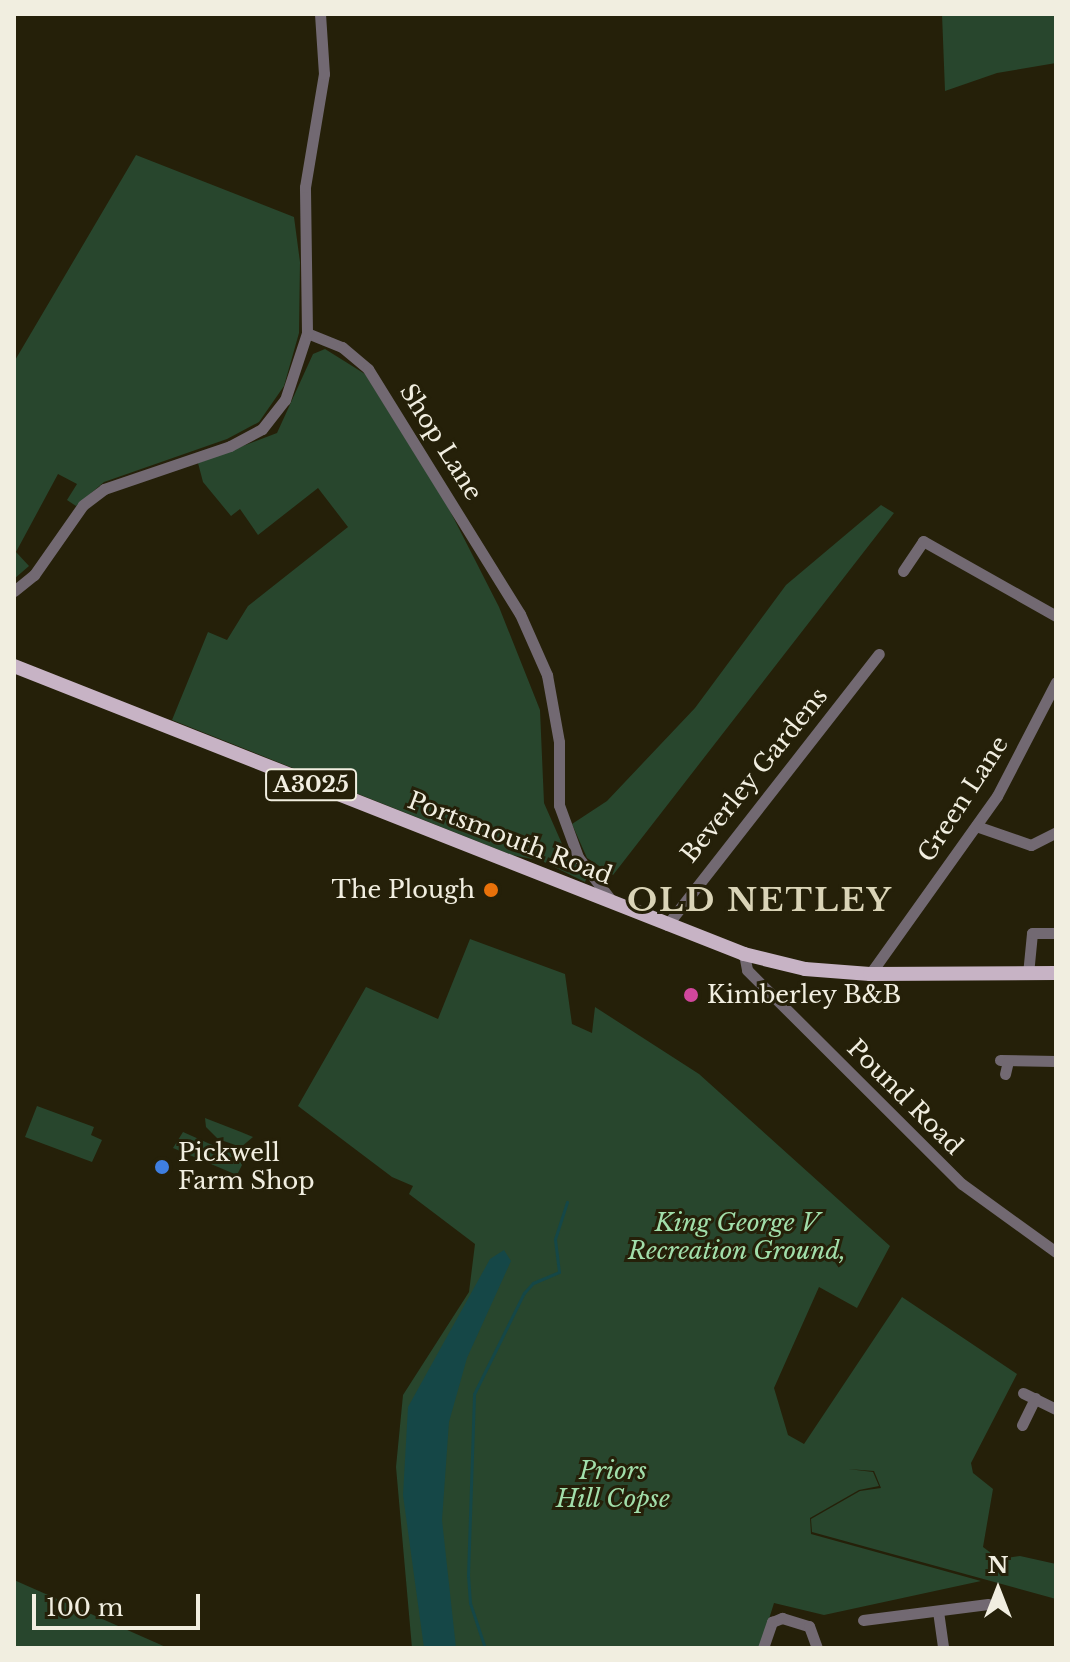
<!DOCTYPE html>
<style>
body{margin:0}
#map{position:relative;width:1070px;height:1662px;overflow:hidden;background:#252009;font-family:"Libre Baskerville",serif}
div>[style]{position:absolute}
.green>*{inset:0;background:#28462d}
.water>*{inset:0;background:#154747}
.stream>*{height:3px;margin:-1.5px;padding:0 1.5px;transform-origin:1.5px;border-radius:1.5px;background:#154747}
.minor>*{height:11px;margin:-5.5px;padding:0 5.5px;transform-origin:5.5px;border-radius:5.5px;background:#726972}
.major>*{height:14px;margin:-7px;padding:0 7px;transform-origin:7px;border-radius:7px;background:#c7b3c5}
.dots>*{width:22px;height:22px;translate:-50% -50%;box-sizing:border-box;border:4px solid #252009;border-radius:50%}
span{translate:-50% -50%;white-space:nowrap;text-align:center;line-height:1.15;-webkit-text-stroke:6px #252009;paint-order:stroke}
.shield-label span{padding:2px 6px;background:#252009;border:2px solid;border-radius:6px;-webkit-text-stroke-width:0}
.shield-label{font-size:22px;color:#f1eee0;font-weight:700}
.street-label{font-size:24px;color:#f1eee0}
.poi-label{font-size:24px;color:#f1eee0}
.right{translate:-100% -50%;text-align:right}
.left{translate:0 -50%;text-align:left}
.park-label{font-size:24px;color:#a1deaa;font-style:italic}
.district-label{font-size:32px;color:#dad4b7;font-weight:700;letter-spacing:2px}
.frame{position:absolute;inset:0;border:16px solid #f1eee0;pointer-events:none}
.north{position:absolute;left:958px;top:1550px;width:80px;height:80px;-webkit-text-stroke:6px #252009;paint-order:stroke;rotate:0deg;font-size:22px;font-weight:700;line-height:32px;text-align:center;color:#f1eee0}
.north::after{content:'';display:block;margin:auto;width:28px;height:36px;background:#f1eee0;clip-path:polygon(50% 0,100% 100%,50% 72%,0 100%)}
.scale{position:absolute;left:32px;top:1594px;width:168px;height:36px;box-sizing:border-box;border:4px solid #f1eee0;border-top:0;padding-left:10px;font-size:24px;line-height:28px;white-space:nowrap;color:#f1eee0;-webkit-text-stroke:6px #252009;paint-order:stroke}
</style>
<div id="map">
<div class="green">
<i style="clip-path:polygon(942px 14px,1056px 14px,1056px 63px,997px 73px,945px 91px)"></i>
<i style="clip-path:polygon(136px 155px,294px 217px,300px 262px,299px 333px,284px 386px,259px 422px,227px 439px,104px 482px,76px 506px,67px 500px,77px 484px,58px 474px,16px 552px,29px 566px,14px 579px,14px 362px)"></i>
<i style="clip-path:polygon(325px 349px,365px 374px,448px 507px,499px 607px,540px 710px,544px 803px,566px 853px,587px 877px,585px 882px,542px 861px,512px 855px,172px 720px,208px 632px,227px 640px,248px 606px,348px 527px,318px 488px,258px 535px,240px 509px,231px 516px,203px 482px,198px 463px,277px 433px,313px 354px)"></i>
<i style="clip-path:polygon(881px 505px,894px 513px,613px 875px,587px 858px,572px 824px,607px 801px,695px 708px,786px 585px)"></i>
<i style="clip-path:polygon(470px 939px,565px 974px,572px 1024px,592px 1033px,595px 1007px,699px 1074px,890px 1246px,857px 1308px,819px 1287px,774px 1388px,788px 1435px,804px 1444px,902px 1297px,1017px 1374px,971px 1463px,973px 1473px,993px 1489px,983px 1547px,999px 1559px,1020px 1556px,1056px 1564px,1056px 1599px,812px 1532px,811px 1519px,860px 1491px,881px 1488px,874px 1471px,848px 1469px,873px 1472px,879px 1486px,859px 1490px,810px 1518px,811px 1534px,981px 1581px,824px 1615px,774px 1603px,760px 1648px,412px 1648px,396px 1467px,403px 1395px,469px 1292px,475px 1244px,409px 1194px,413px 1186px,392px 1177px,298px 1106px,366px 987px,438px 1019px)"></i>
<i style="clip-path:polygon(37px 1106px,94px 1127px,91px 1135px,102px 1140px,92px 1162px,25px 1137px)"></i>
<i style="clip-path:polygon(205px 1118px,241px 1132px,253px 1137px,241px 1147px,218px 1139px,206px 1127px)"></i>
<i style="clip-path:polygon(183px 1132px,237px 1156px,242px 1165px,237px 1175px,173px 1148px)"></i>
<i style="clip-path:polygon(14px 1580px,168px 1648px,14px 1648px)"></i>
</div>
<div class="water">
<i style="clip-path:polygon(504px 1250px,511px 1261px,467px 1358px,449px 1422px,442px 1520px,456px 1648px,424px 1648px,403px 1495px,408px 1407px,490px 1259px)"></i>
</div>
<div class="stream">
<i style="left:485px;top:1648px;width:47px;rotate:-108.4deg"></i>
<i style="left:470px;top:1603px;width:27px;rotate:-94deg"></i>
<i style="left:468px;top:1576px;width:182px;rotate:-88.1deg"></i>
<i style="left:474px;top:1394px;width:113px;rotate:-63.7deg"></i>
<i style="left:524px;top:1293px;width:13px;rotate:-48deg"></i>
<i style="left:533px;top:1283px;width:28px;rotate:-23deg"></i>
<i style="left:559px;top:1272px;width:33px;rotate:-97deg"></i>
<i style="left:555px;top:1239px;width:39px;rotate:-72deg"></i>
</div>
<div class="minor">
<i style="left:307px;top:333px;width:38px;rotate:22deg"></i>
<i style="left:342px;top:347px;width:34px;rotate:40deg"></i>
<i style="left:368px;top:369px;width:288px;rotate:58.2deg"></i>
<i style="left:520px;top:614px;width:67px;rotate:66.1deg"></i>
<i style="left:547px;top:675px;width:68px;rotate:79.8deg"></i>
<i style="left:559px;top:742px;width:63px;rotate:90deg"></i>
<i style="left:559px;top:805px;width:55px;rotate:69.9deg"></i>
<i style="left:578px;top:857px;width:54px;rotate:52.5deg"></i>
<i style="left:903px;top:571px;width:36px;rotate:-56deg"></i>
<i style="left:923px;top:541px;width:153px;rotate:29.4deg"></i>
<i style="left:14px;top:591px;width:26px;rotate:-39deg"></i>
<i style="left:34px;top:575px;width:85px;rotate:-55deg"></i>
<i style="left:83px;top:505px;width:26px;rotate:-37deg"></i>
<i style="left:104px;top:489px;width:133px;rotate:-18.8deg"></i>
<i style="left:230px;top:446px;width:36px;rotate:-28deg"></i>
<i style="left:262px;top:429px;width:37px;rotate:-52deg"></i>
<i style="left:285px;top:400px;width:71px;rotate:-71.8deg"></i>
<i style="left:307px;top:333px;width:146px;rotate:-90.8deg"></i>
<i style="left:305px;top:187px;width:115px;rotate:-80.5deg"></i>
<i style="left:324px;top:74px;width:60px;rotate:-93.8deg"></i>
<i style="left:976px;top:826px;width:58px;rotate:19.1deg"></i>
<i style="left:1031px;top:845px;width:28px;rotate:-27deg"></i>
<i style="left:667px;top:925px;width:344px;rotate:-52deg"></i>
<i style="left:744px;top:954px;width:16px;rotate:79deg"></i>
<i style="left:747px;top:970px;width:303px;rotate:44.9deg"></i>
<i style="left:962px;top:1184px;width:116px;rotate:35.9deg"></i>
<i style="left:870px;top:974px;width:219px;rotate:-54.5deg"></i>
<i style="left:997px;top:796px;width:128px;rotate:-62.6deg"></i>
<i style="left:1028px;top:974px;width:41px;rotate:-84.4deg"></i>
<i style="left:1032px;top:933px;width:24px"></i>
<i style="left:1000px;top:1060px;width:56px;rotate:1deg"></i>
<i style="left:1005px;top:1074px;width:13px;rotate:-77deg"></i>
<i style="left:1023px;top:1393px;width:37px;rotate:26deg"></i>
<i style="left:1022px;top:1425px;width:30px;rotate:-64deg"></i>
<i style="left:938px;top:1611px;width:37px;rotate:82deg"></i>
<i style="left:863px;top:1620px;width:126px;rotate:-7.3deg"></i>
<i style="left:763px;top:1648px;width:28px;rotate:-71deg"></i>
<i style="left:772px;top:1622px;width:11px;rotate:-22deg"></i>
<i style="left:782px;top:1618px;width:28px;rotate:17deg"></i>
<i style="left:809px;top:1626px;width:23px;rotate:70deg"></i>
</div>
<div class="major">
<i style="left:14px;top:666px;width:785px;rotate:21.53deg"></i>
<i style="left:744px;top:954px;width:63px;rotate:13.8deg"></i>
<i style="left:805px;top:969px;width:65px;rotate:4.4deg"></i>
<i style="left:870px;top:974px;width:186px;rotate:-0.3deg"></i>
</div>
<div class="dots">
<i style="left:491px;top:890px;background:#e8710a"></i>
<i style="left:691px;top:995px;background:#d1479c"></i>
<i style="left:162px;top:1167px;background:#3f7fe0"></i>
</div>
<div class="shield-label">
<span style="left:311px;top:785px">A3025</span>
</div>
<div class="street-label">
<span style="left:441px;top:442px;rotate:58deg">Shop Lane</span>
<span style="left:754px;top:775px;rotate:-51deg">Beverley Gardens</span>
<span style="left:963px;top:799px;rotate:-57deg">Green Lane</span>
<span style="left:510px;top:838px;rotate:21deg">Portsmouth Road</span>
<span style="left:905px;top:1097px;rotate:45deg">Pound Road</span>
</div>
<div class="poi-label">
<span class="right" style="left:475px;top:890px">The Plough</span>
<span class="left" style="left:707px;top:995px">Kimberley B&amp;B</span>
<span class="left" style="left:178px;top:1167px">Pickwell<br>Farm Shop</span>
</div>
<div class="park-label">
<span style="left:737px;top:1237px">King George V<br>Recreation Ground,</span>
<span style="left:613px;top:1485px">Priors<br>Hill Copse</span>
</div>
<div class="district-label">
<span style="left:760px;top:900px">OLD NETLEY</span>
</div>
<div class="frame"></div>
<div class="north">N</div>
<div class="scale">100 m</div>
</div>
